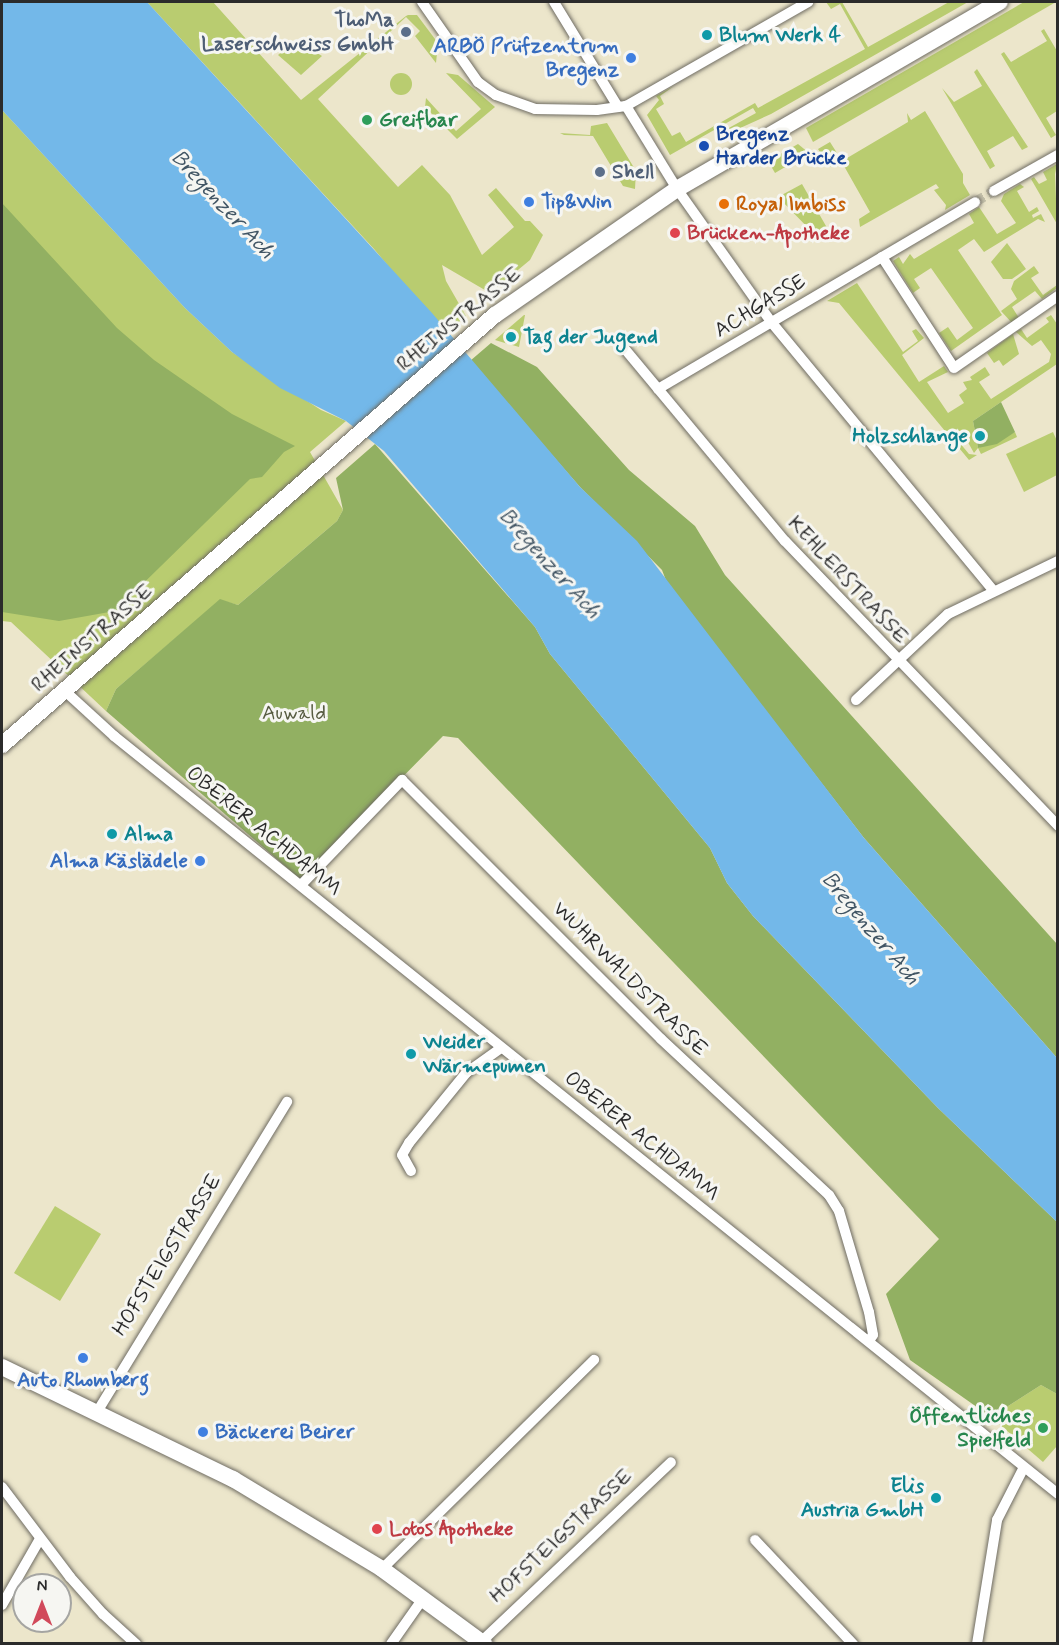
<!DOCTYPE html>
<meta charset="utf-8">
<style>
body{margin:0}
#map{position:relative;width:1059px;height:1645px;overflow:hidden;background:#ece6cb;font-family:Mynerve,sans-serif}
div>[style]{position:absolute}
.green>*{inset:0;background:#b9cc70}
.round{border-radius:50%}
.forest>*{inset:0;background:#92b062}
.water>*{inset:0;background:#73b8e9}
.street-tunnel>*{height:10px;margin-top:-5px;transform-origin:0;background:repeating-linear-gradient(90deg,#c5c1ab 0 10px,transparent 0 15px)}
.roads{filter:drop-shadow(0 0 2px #6f6c63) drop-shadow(0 0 2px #6f6c63)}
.street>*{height:10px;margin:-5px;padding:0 5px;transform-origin:5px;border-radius:5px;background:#fff}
.primary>*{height:16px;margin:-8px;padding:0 8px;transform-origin:8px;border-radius:8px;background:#fff}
.dots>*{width:16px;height:16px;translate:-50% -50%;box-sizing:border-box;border:3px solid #f6f6f2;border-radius:50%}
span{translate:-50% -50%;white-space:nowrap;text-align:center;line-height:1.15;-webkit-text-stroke:6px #f6f6f2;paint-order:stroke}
.service-label{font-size:21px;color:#4e5e75;font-weight:700}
.right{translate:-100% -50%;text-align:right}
.left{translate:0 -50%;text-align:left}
.culture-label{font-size:21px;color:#0d838f;font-weight:700}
.shop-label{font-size:21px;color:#366cbe;font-weight:700}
.leisure-label{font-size:21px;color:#27864d;font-weight:700}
.transit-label{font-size:21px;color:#164399;font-weight:700}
.food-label{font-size:21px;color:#c56008;font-weight:700}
.health-label{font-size:21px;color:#be3a42;font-weight:700}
.street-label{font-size:21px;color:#2b2b2b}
.park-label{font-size:21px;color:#565b40}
.water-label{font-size:22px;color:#415564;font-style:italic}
.frame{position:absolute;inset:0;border:3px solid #2b2b2b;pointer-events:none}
.north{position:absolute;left:12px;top:1573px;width:60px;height:60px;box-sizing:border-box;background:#f6f6f2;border:2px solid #a5a5a2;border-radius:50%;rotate:0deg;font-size:16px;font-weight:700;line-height:24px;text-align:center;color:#2b2b2b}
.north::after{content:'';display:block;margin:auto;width:21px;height:27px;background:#d1495b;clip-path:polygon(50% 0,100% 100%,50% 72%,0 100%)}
</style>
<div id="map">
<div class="green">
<i style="clip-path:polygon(147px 2px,213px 2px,301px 100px,406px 16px,408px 15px,417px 15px,438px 43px,436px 63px,415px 36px,420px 31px,406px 17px,318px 99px,398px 187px,422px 165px,450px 195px,482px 255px,514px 227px,488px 195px,496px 188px,525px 221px,530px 221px,543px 235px,530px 260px,490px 293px,442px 265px,446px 281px,466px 316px,445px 334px,374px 249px)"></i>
<i style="clip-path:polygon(826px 2px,842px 2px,868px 47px,949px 2px,968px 2px,771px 114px,718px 138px,716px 135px,756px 113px,753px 108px,670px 155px,647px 115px,659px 100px,656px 96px,674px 86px,660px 96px,664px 104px,656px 109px,672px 136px,680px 132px,686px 142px,755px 103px,758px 108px,865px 49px,840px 4px,831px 9px)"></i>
<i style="clip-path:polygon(1024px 2px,1056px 2px,813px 142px,806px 128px)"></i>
<i style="clip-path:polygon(1044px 29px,1057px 51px,1057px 111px,1046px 118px,1056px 135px,1051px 138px,1001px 54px,1004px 52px,1011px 62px,1047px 41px,1041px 31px)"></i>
<i style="clip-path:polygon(296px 40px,322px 56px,301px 75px,278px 55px)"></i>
<i style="clip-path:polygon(977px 69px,1028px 147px,1022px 150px,1013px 136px,987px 151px,995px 166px,990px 169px,942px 88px,954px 102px,982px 86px,974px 72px)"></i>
<i class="round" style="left:390px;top:73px;width:22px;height:22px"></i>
<i style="clip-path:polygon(446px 73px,458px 75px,495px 107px,457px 139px,425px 107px,426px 98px,456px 131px,481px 109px)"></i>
<i style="clip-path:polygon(2px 110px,185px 308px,232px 352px,321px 410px,346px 421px,310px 452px,343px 510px,337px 521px,238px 605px,220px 600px,116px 689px,106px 711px,11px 622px,2px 621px)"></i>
<i style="clip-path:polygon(925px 111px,963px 174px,963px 183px,970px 195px,945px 210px,946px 205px,934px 190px,939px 188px,936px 184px,860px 227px,859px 219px,870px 212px,844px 166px,829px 167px,818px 149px,830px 142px,842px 161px,908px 122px,907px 113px,911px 120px)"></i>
<i style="clip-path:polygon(607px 123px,636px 171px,635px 189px,623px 186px,593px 136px,564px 135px,560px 133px,590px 135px,591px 126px)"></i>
<i style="clip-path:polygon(798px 144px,809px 153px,775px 173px,768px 161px)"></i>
<i style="clip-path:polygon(1057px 164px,1055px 174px,1057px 224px,1031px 179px,1034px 177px,1039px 184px,1047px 180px,1043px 172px)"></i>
<i style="clip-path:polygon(802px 184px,830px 233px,825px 236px,821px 231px,815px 235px,778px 197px)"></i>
<i style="clip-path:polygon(1020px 184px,1024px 187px,1017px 191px,1029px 212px,1037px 207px,1039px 211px,1032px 215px,1033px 218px,1041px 214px,1045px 222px,1038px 219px,984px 252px,974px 239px,958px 250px,1002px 315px,951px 351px,939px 333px,948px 327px,957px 340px,973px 328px,931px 268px,914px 279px,920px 288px,913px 293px,893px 261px,899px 257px,903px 264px,910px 254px,914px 259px,974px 223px,969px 214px,979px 207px,997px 234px,1016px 223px,1001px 201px,1004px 194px)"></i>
<i style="clip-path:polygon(1007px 243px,1026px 269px,1012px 279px,1003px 279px,991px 262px)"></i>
<i style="clip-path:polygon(1034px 266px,1039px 273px,1031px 278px,1043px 295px,1057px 285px,1057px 288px,1042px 299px,1035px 291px,1012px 307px,1019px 318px,1012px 323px,1001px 311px,1017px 299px,1011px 289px,1014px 281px)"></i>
<i style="clip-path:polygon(857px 283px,903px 352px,918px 341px,912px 331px,916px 329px,924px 338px,902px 355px,919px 382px,944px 366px,948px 372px,927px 382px,948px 413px,964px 403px,959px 395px,967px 389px,963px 382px,972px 380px,970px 377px,985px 367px,990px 375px,979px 382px,991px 399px,1049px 362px,1051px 354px,1041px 340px,1032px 346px,1016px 332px,1021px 329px,1027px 338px,1049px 322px,1046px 318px,1051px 315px,1057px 324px,1057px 364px,973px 421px,978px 448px,1015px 432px,1017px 437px,981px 454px,978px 448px,974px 453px,965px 437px,959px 442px,969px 454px,977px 455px,969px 460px,839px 303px,827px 301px)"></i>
<i style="clip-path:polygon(525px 315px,519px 347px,495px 340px,524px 315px)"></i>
<i style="clip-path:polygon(1013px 334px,1019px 354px,1003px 366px,999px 360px,994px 363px,987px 353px)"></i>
<i style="clip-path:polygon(1053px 432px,1057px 441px,1057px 475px,1024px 492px,1006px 454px)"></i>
<i style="clip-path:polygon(55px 1206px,101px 1234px,60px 1301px,14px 1273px)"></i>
<i style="clip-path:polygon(1041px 1385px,1057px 1394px,1057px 1446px,1043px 1462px,991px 1417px)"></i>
</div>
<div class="forest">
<i style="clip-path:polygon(2px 203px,117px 328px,154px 360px,232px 414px,295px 446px,284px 452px,262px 477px,250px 479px,115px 611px,59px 621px,2px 612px)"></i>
<i style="clip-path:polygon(491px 343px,537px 367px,629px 470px,695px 526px,725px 575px,1057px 944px,1057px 1058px,864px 838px,667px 583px,662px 570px,580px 487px,470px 361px)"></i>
<i style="clip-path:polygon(1001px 402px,1015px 432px,997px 444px,978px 448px,973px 421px)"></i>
<i style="clip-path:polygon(375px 444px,535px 627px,550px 654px,710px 848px,727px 883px,753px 916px,938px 1108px,1057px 1222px,1057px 1394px,1041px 1385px,991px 1417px,910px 1360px,886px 1294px,939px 1239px,458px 738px,443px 736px,301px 880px,106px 711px,116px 689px,220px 599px,238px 605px,337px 521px,343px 510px,336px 478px)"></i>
</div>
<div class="water">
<i style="clip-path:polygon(2px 2px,147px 2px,432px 313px,580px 487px,637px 541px,864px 838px,1057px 1058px,1057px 1222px,938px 1108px,753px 916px,727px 883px,710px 848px,550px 654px,535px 627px,384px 451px,346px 421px,280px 388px,232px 352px,185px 308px,2px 110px)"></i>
</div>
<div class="street-tunnel">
<i style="left:975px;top:202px;width:22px;rotate:-30deg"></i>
</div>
<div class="roads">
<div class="street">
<i style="left:422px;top:2px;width:98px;rotate:55deg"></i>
<i style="left:478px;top:82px;width:22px;rotate:36deg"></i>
<i style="left:496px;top:95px;width:41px;rotate:19.7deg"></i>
<i style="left:535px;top:109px;width:62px;rotate:0.9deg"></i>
<i style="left:597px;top:110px;width:29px;rotate:-8deg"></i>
<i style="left:626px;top:106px;width:210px;rotate:-29.7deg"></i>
<i style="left:554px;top:2px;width:123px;rotate:58.6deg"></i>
<i style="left:626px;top:106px;width:97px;rotate:58.4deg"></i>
<i style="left:677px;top:189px;width:164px;rotate:54.7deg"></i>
<i style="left:772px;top:323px;width:348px;rotate:50.4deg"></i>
<i style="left:994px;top:191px;width:73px;rotate:-29.4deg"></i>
<i style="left:882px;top:257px;width:132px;rotate:57deg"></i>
<i style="left:954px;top:368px;width:126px;rotate:-34.7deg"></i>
<i style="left:624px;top:348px;width:251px;rotate:50.2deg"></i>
<i style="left:785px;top:541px;width:395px;rotate:46.2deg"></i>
<i style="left:658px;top:389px;width:368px;rotate:-30.5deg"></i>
<i style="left:66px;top:692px;width:65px;rotate:42.5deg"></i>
<i style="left:114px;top:736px;width:1211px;rotate:38.76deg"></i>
<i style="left:856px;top:700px;width:126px;rotate:-43.1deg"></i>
<i style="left:948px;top:614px;width:122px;rotate:-25.7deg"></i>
<i style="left:301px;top:885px;width:146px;rotate:-46.1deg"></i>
<i style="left:402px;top:780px;width:366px;rotate:45deg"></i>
<i style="left:661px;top:1039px;width:229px;rotate:42.9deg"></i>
<i style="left:829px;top:1195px;width:19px;rotate:58deg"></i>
<i style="left:839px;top:1211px;width:105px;rotate:73.5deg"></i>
<i style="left:869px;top:1312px;width:23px;rotate:80deg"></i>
<i style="left:873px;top:1335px;width:7px;rotate:124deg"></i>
<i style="left:411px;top:1171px;width:18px;rotate:-119deg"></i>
<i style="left:402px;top:1155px;width:14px;rotate:-60deg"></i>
<i style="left:409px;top:1143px;width:90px;rotate:-50.8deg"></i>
<i style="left:466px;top:1073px;width:43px;rotate:-35.5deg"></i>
<i style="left:97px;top:1412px;width:364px;rotate:-58.5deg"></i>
<i style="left:2px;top:1487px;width:113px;rotate:52.9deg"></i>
<i style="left:70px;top:1577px;width:50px;rotate:48.3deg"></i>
<i style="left:103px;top:1614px;width:45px;rotate:42.3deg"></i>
<i style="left:755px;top:1540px;width:143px;rotate:46.7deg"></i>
<i style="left:382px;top:1569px;width:298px;rotate:-44.6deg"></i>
<i style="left:2px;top:1605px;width:76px;rotate:-60.1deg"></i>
<i style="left:482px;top:1641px;width:260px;rotate:-43.4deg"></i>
<i style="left:391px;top:1644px;width:57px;rotate:-54.9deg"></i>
<i style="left:977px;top:1644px;width:126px;rotate:-80.8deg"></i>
<i style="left:997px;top:1520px;width:59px;rotate:-63deg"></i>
</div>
<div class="primary">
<i style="left:2px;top:745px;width:654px;rotate:-41.1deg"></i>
<i style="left:495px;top:315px;width:221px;rotate:-34.7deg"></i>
<i style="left:677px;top:189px;width:373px;rotate:-30.1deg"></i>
<i style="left:2px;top:1367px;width:257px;rotate:25.9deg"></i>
<i style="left:233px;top:1479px;width:174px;rotate:31.1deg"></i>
<i style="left:382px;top:1569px;width:127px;rotate:36.3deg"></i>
</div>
</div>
<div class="dots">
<i style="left:406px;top:32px;background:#5c6f8a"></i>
<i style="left:707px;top:35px;background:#0f9aa8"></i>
<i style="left:631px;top:58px;background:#3f7fe0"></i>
<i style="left:367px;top:120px;background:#2e9e5b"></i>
<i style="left:704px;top:146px;background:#1a4fb4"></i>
<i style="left:600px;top:172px;background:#5c6f8a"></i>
<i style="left:529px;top:202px;background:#3f7fe0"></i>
<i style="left:724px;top:204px;background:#e8710a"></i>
<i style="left:675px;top:233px;background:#e0444e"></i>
<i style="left:511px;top:337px;background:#0f9aa8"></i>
<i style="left:980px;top:436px;background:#0f9aa8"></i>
<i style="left:112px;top:834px;background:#0f9aa8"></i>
<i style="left:200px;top:861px;background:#3f7fe0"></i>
<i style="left:411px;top:1054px;background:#0f9aa8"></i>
<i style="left:83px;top:1358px;background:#3f7fe0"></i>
<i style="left:1043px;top:1428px;background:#2e9e5b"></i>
<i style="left:203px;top:1432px;background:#3f7fe0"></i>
<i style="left:936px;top:1498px;background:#0f9aa8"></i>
<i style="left:377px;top:1529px;background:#e0444e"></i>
</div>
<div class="service-label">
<span class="right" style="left:394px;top:32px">ThoMa<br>Laserschweiss GmbH</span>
<span class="left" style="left:612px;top:172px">Shell</span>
</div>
<div class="culture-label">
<span class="left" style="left:719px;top:35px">Blum Werk 4</span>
<span class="left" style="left:523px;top:337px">Tag der Jugend</span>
<span class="right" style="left:968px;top:436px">Holzschlange</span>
<span class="left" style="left:124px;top:834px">Alma</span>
<span class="left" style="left:423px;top:1054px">Weider<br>Wärmepumen</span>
<span class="right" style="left:924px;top:1498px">Elis<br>Austria GmbH</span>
</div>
<div class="shop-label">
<span class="right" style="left:619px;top:58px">ARBÖ Prüfzentrum<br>Bregenz</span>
<span class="left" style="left:541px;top:202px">Tip&amp;Win</span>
<span class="right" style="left:188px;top:861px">Alma Käslädele</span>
<span style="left:83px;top:1380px">Auto Rhomberg</span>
<span class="left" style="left:215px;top:1432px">Bäckerei Beirer</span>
</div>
<div class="leisure-label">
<span class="left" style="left:379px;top:120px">Greifbar</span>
<span class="right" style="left:1031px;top:1428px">Öffentliches<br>Spielfeld</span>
</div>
<div class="transit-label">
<span class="left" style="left:716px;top:146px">Bregenz<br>Harder Brücke</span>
</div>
<div class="food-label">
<span class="left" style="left:736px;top:204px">Royal Imbiss</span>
</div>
<div class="health-label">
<span class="left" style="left:687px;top:233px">Brücken-Apotheke</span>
<span class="left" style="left:389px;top:1529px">Lotos Apotheke</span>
</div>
<div class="street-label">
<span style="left:760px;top:306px;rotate:-31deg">ACHGASSE</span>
<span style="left:459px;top:319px;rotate:-39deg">RHEINSTRASSE</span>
<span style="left:848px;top:580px;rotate:47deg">KEHLERSTRASSE</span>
<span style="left:92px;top:638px;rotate:-41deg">RHEINSTRASSE</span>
<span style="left:264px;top:831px;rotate:39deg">OBERER ACHDAMM</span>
<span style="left:630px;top:979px;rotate:45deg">WUHRWALDSTRASSE</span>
<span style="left:642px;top:1136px;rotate:39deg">OBERER ACHDAMM</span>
<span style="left:167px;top:1255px;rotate:-58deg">HOFSTEIGSTRASSE</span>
<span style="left:561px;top:1536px;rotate:-43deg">HOFSTEIGSTRASSE</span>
</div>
<div class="park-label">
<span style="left:294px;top:713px">Auwald</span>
</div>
<div class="water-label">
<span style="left:222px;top:205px;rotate:47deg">Bregenzer Ach</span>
<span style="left:549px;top:564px;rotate:48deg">Bregenzer Ach</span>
<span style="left:870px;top:929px;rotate:50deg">Bregenzer Ach</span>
</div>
<div class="frame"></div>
<div class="north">N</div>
</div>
